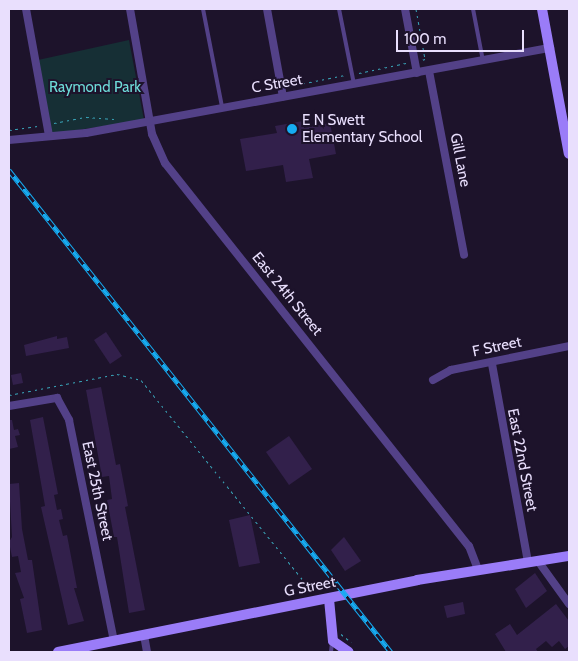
<!DOCTYPE html>
<style>
body{margin:0}
#map{position:relative;width:578px;height:661px;overflow:hidden;background:#1d132b;font-family:Cabin,sans-serif}
div>[style]{position:absolute}
.green>*{inset:0;background:#162f35}
.building>*{inset:0;background:#32204b}
.path>*{height:1px;margin-top:-0.5px;transform-origin:0;background:repeating-linear-gradient(90deg,#38a4b8 0 2.5px,transparent 0 6.5px)}
.lane>*{height:4px;margin:-2px;padding:0 2px;transform-origin:2px;border-radius:2px;background:#534188}
.street>*{height:8px;margin:-4px;padding:0 4px;transform-origin:4px;border-radius:4px;background:#534188}
.secondary>*{height:10px;margin:-5px;padding:0 5px;transform-origin:5px;border-radius:5px;background:#9a7cf8}
.rail>*{height:4.5px;margin-top:-2.25px;transform-origin:0;background:repeating-linear-gradient(90deg,#1d132b 0 8px,#16acf2 0 16px);box-sizing:border-box;border-block:1px solid #16acf2}
.dots>*{width:14px;height:14px;translate:-50% -50%;box-sizing:border-box;border:2px solid #1d132b;border-radius:50%}
span{translate:-50% -50%;white-space:nowrap;text-align:center;line-height:1.15;-webkit-text-stroke:4px #1d132b;paint-order:stroke}
.street-label{font-size:15px;color:#e9dffd}
.park-label{font-size:15px;color:#6ddbd8}
.poi-label{font-size:15px;color:#e9dffd}
.left{translate:0 -50%;text-align:left}
.frame{position:absolute;inset:0;border:10px solid #e9dffd;pointer-events:none}
.scale{position:absolute;left:396px;top:30px;width:128px;height:22px;box-sizing:border-box;border:2px solid #e9dffd;border-top:0;padding-left:6px;font-size:15px;line-height:18px;white-space:nowrap;color:#e9dffd;-webkit-text-stroke:4px #1d132b;paint-order:stroke}
</style>
<div id="map">
<div class="green">
<i style="clip-path:polygon(129px 40px,144px 120px,51px 134px,38px 60px)"></i>
</div>
<div class="building">
<i style="clip-path:polygon(303px 121px,304px 128px,330px 123px,336px 154px,309px 159px,313px 178px,286px 182px,283px 165px,246px 171px,240px 139px,277px 133px,275px 126px)"></i>
<i style="clip-path:polygon(106px 332px,122px 356px,110px 364px,94px 340px)"></i>
<i style="clip-path:polygon(57px 336px,57px 339px,67px 337px,69px 348px,26px 356px,24px 345px)"></i>
<i style="clip-path:polygon(21px 373px,23px 383px,13px 385px,11px 375px)"></i>
<i style="clip-path:polygon(101px 387px,116px 465px,120px 464px,128px 506px,125px 507px,145px 610px,129px 613px,117px 537px,114px 537px,107px 500px,112px 499px,109px 476px,102px 477px,86px 390px)"></i>
<i style="clip-path:polygon(43px 417px,58px 494px,54px 495px,57px 510px,61px 509px,63px 519px,59px 520px,63px 536px,67px 535px,77px 588px,74px 588px,84px 621px,68px 625px,41px 507px,45px 506px,30px 420px)"></i>
<i style="clip-path:polygon(9px 420px,12px 420px,14px 430px,18px 429px,20px 435px,15px 436px,18px 447px,9px 449px)"></i>
<i style="clip-path:polygon(289px 436px,312px 469px,289px 485px,266px 452px)"></i>
<i style="clip-path:polygon(19px 483px,22px 529px,28px 560px,32px 560px,42px 630px,27px 633px,20px 599px,24px 598px,15px 573px,21px 572px,18px 556px,12px 557px,9px 542px,12px 537px,9px 484px)"></i>
<i style="clip-path:polygon(250px 515px,260px 563px,239px 567px,229px 520px)"></i>
<i style="clip-path:polygon(344px 537px,361px 561px,345px 571px,331px 550px)"></i>
<i style="clip-path:polygon(535px 573px,547px 591px,526px 608px,515px 589px)"></i>
<i style="clip-path:polygon(463px 602px,465px 614px,447px 618px,444px 606px)"></i>
<i style="clip-path:polygon(556px 604px,569px 621px,569px 646px,565px 649px,559px 641px,552px 647px,546px 641px,536px 649px,538px 652px,506px 652px,495px 634px,510px 624px,517px 635px)"></i>
</div>
<div class="path">
<i style="left:416px;top:9px;width:51px;rotate:79.8deg"></i>
<i style="left:425px;top:59px;width:3px;rotate:162deg"></i>
<i style="left:359px;top:73px;width:48px;rotate:-12deg"></i>
<i style="left:290px;top:86px;width:56px;rotate:-11.3deg"></i>
<i style="left:54px;top:123px;width:33px;rotate:-11deg"></i>
<i style="left:86px;top:117px;width:28px;rotate:4deg"></i>
<i style="left:9px;top:130px;width:29px;rotate:-8deg"></i>
<i style="left:9px;top:395px;width:110px;rotate:-11deg"></i>
<i style="left:117px;top:374px;width:25px;rotate:14deg"></i>
<i style="left:141px;top:380px;width:272px;rotate:51deg"></i>
<i style="left:341px;top:634px;width:13px;rotate:39deg"></i>
</div>
<div class="lane">
<i style="left:203px;top:9px;width:100px;rotate:79deg"></i>
<i style="left:339px;top:9px;width:76px;rotate:78.7deg"></i>
<i style="left:473px;top:9px;width:53px;rotate:79.1deg"></i>
<i style="left:331px;top:652px;width:9px;rotate:-84deg"></i>
</div>
<div class="street">
<i style="left:26px;top:9px;width:129px;rotate:79.7deg"></i>
<i style="left:130px;top:9px;width:127px;rotate:80deg"></i>
<i style="left:152px;top:134px;width:32px;rotate:66deg"></i>
<i style="left:165px;top:163px;width:489px;rotate:51.6deg"></i>
<i style="left:469px;top:546px;width:26px;rotate:69deg"></i>
<i style="left:267px;top:9px;width:89px;rotate:79.7deg"></i>
<i style="left:405px;top:9px;width:65px;rotate:79.4deg"></i>
<i style="left:429px;top:71px;width:187px;rotate:79.2deg"></i>
<i style="left:9px;top:140px;width:77px;rotate:-5.2deg"></i>
<i style="left:86px;top:133px;width:472px;rotate:-10.4deg"></i>
<i style="left:492px;top:364px;width:201px;rotate:79.7deg"></i>
<i style="left:433px;top:380px;width:21px;rotate:-29deg"></i>
<i style="left:451px;top:370px;width:120px;rotate:-11.5deg"></i>
<i style="left:9px;top:406px;width:49px;rotate:-9.5deg"></i>
<i style="left:57px;top:398px;width:25px;rotate:61deg"></i>
<i style="left:69px;top:420px;width:226px;rotate:78.5deg"></i>
<i style="left:538px;top:561px;width:53px;rotate:54.2deg"></i>
<i style="left:144px;top:635px;width:17px;rotate:80deg"></i>
</div>
<div class="secondary">
<i style="left:542px;top:9px;width:147px;rotate:79.5deg"></i>
<i style="left:329px;top:599px;width:42px;rotate:84.6deg"></i>
<i style="left:333px;top:641px;width:19px;rotate:35deg"></i>
<i style="left:58px;top:652px;width:366px;rotate:-11.3deg"></i>
<i style="left:417px;top:580px;width:154px;rotate:-9deg"></i>
</div>
<div class="rail">
<i style="left:9px;top:170px;width:615px;rotate:51.6deg"></i>
</div>
<div class="dots">
<i style="left:292px;top:129px;background:#16acf2"></i>
</div>
<div class="street-label">
<span style="left:277px;top:84px;rotate:-10deg">C Street</span>
<span style="left:460px;top:160px;rotate:79deg">Gill Lane</span>
<span style="left:287px;top:294px;rotate:51deg">East 24th Street</span>
<span style="left:497px;top:347px;rotate:-12deg">F Street</span>
<span style="left:522px;top:460px;rotate:79deg">East 22nd Street</span>
<span style="left:97px;top:491px;rotate:78deg">East 25th Street</span>
<span style="left:310px;top:587px;rotate:-11deg">G Street</span>
</div>
<div class="park-label">
<span style="left:95px;top:88px">Raymond Park</span>
</div>
<div class="poi-label">
<span class="left" style="left:302px;top:129px">E N Swett<br>Elementary School</span>
</div>
<div class="frame"></div>
<div class="scale">100 m</div>
</div>
